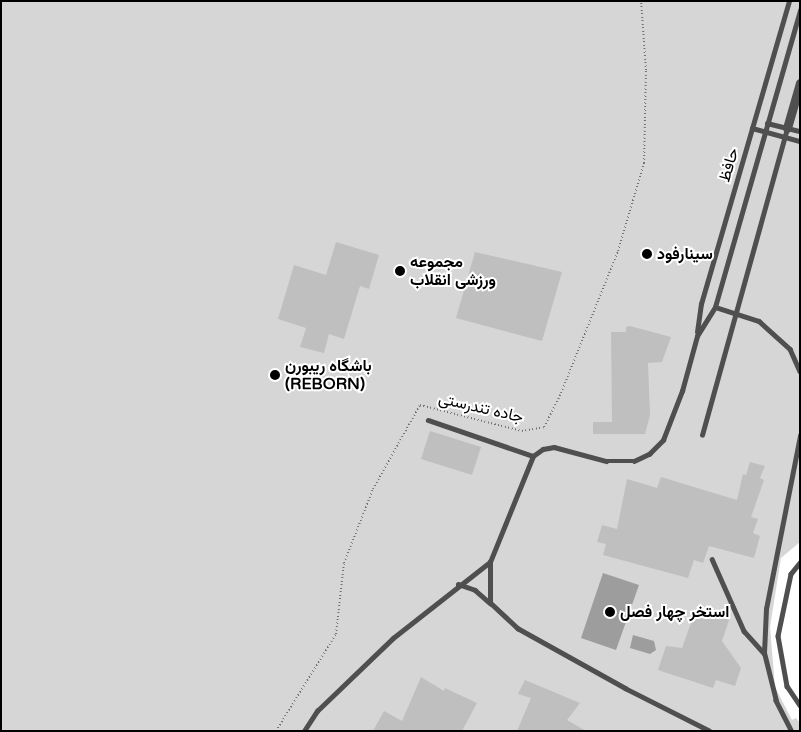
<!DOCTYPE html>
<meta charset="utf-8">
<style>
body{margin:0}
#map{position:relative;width:801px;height:732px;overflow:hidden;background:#fff;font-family:"Varela Round",Vazirmatn,sans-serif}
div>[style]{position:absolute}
.green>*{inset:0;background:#d6d6d6}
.water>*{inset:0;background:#9d9d9d}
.building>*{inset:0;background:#bfbfbf}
.path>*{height:2px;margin-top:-1px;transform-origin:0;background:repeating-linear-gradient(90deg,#717171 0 1px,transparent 0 3.5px)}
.lane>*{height:4.5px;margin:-2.25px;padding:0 2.25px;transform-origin:2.25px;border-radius:2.25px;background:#4f4f4f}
.street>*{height:9px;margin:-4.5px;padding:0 4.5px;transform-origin:4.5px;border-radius:4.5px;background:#4f4f4f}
.dots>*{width:14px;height:14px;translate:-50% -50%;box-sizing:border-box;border:2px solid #fff;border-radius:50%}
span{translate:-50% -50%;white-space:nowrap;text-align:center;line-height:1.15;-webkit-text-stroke:4px #fff;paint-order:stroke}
.street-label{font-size:16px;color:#000}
.poi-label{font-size:16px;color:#000;font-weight:700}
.left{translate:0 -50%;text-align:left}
.frame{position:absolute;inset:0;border:2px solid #000;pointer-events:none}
</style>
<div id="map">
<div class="green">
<i style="clip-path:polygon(1px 1px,800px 1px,800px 542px,781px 558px,770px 627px,775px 687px,792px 720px,796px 718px,800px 723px,800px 731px,1px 731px)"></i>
</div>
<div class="water">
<i style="clip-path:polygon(603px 573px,639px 585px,616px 650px,581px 638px)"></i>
<i style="clip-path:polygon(633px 635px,654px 641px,656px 650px,650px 654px,630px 648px)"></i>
</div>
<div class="building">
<i style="clip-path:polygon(336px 242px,379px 255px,369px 289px,360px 286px,344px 339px,329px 334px,324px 353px,300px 347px,306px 328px,278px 319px,294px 265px,326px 275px)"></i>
<i style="clip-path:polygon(475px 252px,562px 272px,542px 341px,456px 318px)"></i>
<i style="clip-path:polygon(630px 326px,671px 337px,662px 362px,648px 363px,650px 415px,645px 434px,593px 434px,593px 422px,612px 422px,611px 332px,626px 332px,626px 327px)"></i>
<i style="clip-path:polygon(430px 431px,481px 447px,472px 475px,421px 459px)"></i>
<i style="clip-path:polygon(750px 462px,765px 466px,760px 478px,764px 480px,751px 517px,758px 519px,753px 533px,760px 536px,754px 558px,709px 546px,703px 563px,694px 560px,688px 578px,603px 555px,606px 544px,597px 542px,602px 525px,617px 529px,627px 479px,657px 488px,661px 477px,737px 500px,743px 474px,746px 475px)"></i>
<i style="clip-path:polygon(696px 609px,729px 620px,722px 641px,741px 668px,735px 686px,716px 680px,713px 688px,658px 670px,666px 646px,682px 648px)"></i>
<i style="clip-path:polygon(421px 677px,444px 691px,445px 688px,477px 703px,462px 731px,373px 731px,384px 711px,402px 721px)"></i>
<i style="clip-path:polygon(525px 680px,580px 703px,567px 720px,586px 731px,517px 731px,531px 698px,518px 694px)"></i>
</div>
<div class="path">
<i style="left:276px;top:731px;width:114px;rotate:-58.3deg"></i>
<i style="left:336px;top:634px;width:71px;rotate:-83.6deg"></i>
<i style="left:344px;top:563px;width:79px;rotate:-68.6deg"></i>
<i style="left:373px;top:489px;width:96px;rotate:-60.8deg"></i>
<i style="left:420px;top:405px;width:105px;rotate:14.3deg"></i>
<i style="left:522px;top:431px;width:22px;rotate:-10deg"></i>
<i style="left:544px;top:427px;width:38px;rotate:-63deg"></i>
<i style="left:561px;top:393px;width:153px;rotate:-68.1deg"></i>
<i style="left:618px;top:251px;width:92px;rotate:-73.5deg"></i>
<i style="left:644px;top:163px;width:93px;rotate:-88.8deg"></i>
<i style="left:646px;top:70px;width:69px;rotate:-94.1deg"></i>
</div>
<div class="lane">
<i style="left:767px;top:123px;width:34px;rotate:14deg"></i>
<i style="left:752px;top:128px;width:50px;rotate:15.2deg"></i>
<i style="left:715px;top:307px;width:46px;rotate:17.7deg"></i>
<i style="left:759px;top:321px;width:42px;rotate:42.1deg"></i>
<i style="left:790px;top:349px;width:24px;rotate:66deg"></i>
<i style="left:697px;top:332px;width:28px;rotate:-82deg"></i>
<i style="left:701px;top:304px;width:316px;rotate:-73.8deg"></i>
<i style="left:428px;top:420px;width:111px;rotate:18.9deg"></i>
<i style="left:702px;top:435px;width:319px;rotate:-74.5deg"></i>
<i style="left:712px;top:559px;width:79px;rotate:66deg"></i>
<i style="left:744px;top:631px;width:30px;rotate:48deg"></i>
<i style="left:800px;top:563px;width:14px;rotate:129deg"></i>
<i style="left:791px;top:574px;width:63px;rotate:101.8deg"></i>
<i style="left:778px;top:636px;width:51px;rotate:79.8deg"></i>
<i style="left:787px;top:686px;width:23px;rotate:56deg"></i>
<i style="left:458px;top:584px;width:18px;rotate:19deg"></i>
<i style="left:475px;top:590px;width:20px;rotate:41deg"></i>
<i style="left:304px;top:731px;width:24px;rotate:-57deg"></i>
<i style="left:317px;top:711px;width:105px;rotate:-43.8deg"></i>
<i style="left:393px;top:638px;width:123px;rotate:-38.1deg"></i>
<i style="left:709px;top:731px;width:93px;rotate:-153.2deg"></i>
<i style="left:626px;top:689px;width:124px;rotate:-150.9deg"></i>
<i style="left:518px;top:629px;width:38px;rotate:-137deg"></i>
<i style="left:490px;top:603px;width:41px;rotate:-90deg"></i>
<i style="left:490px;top:562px;width:114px;rotate:-67.9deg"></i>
<i style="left:533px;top:456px;width:12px;rotate:-35deg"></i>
<i style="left:543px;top:449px;width:11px;rotate:-10deg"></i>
<i style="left:554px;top:447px;width:54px;rotate:15.1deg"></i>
<i style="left:606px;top:461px;width:28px"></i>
<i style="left:634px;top:461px;width:17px;rotate:-25deg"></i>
<i style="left:649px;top:454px;width:20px;rotate:-45deg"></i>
<i style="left:663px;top:440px;width:53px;rotate:-68.8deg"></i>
<i style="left:682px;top:391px;width:57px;rotate:-74.7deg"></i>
<i style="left:697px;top:336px;width:34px;rotate:-58deg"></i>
<i style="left:715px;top:307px;width:309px;rotate:-74deg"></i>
<i style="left:791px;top:731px;width:34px;rotate:-117deg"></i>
<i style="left:776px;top:701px;width:49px;rotate:-104deg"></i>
<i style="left:764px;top:653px;width:44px;rotate:-87.4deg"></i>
<i style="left:766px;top:609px;width:177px;rotate:-78.9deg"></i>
</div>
<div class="street">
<i style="left:787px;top:128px;width:47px;rotate:-73.9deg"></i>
</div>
<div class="dots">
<i style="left:647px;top:254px;background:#000"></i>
<i style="left:400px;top:271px;background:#000"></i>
<i style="left:275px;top:375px;background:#000"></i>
<i style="left:610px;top:612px;background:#000"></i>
</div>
<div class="street-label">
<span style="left:729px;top:165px;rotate:-74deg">حافظ</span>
<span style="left:481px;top:408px;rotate:13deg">جاده تندرستی</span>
</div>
<div class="poi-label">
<span class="left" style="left:657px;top:254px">سینارفود</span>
<span class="left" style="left:410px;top:271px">مجموعه<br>ورزشی انقلاب</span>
<span class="left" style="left:285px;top:375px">باشگاه ریبورن<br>(REBORN)</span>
<span class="left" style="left:620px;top:612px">استخر چهار فصل</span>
</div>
<div class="frame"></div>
</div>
